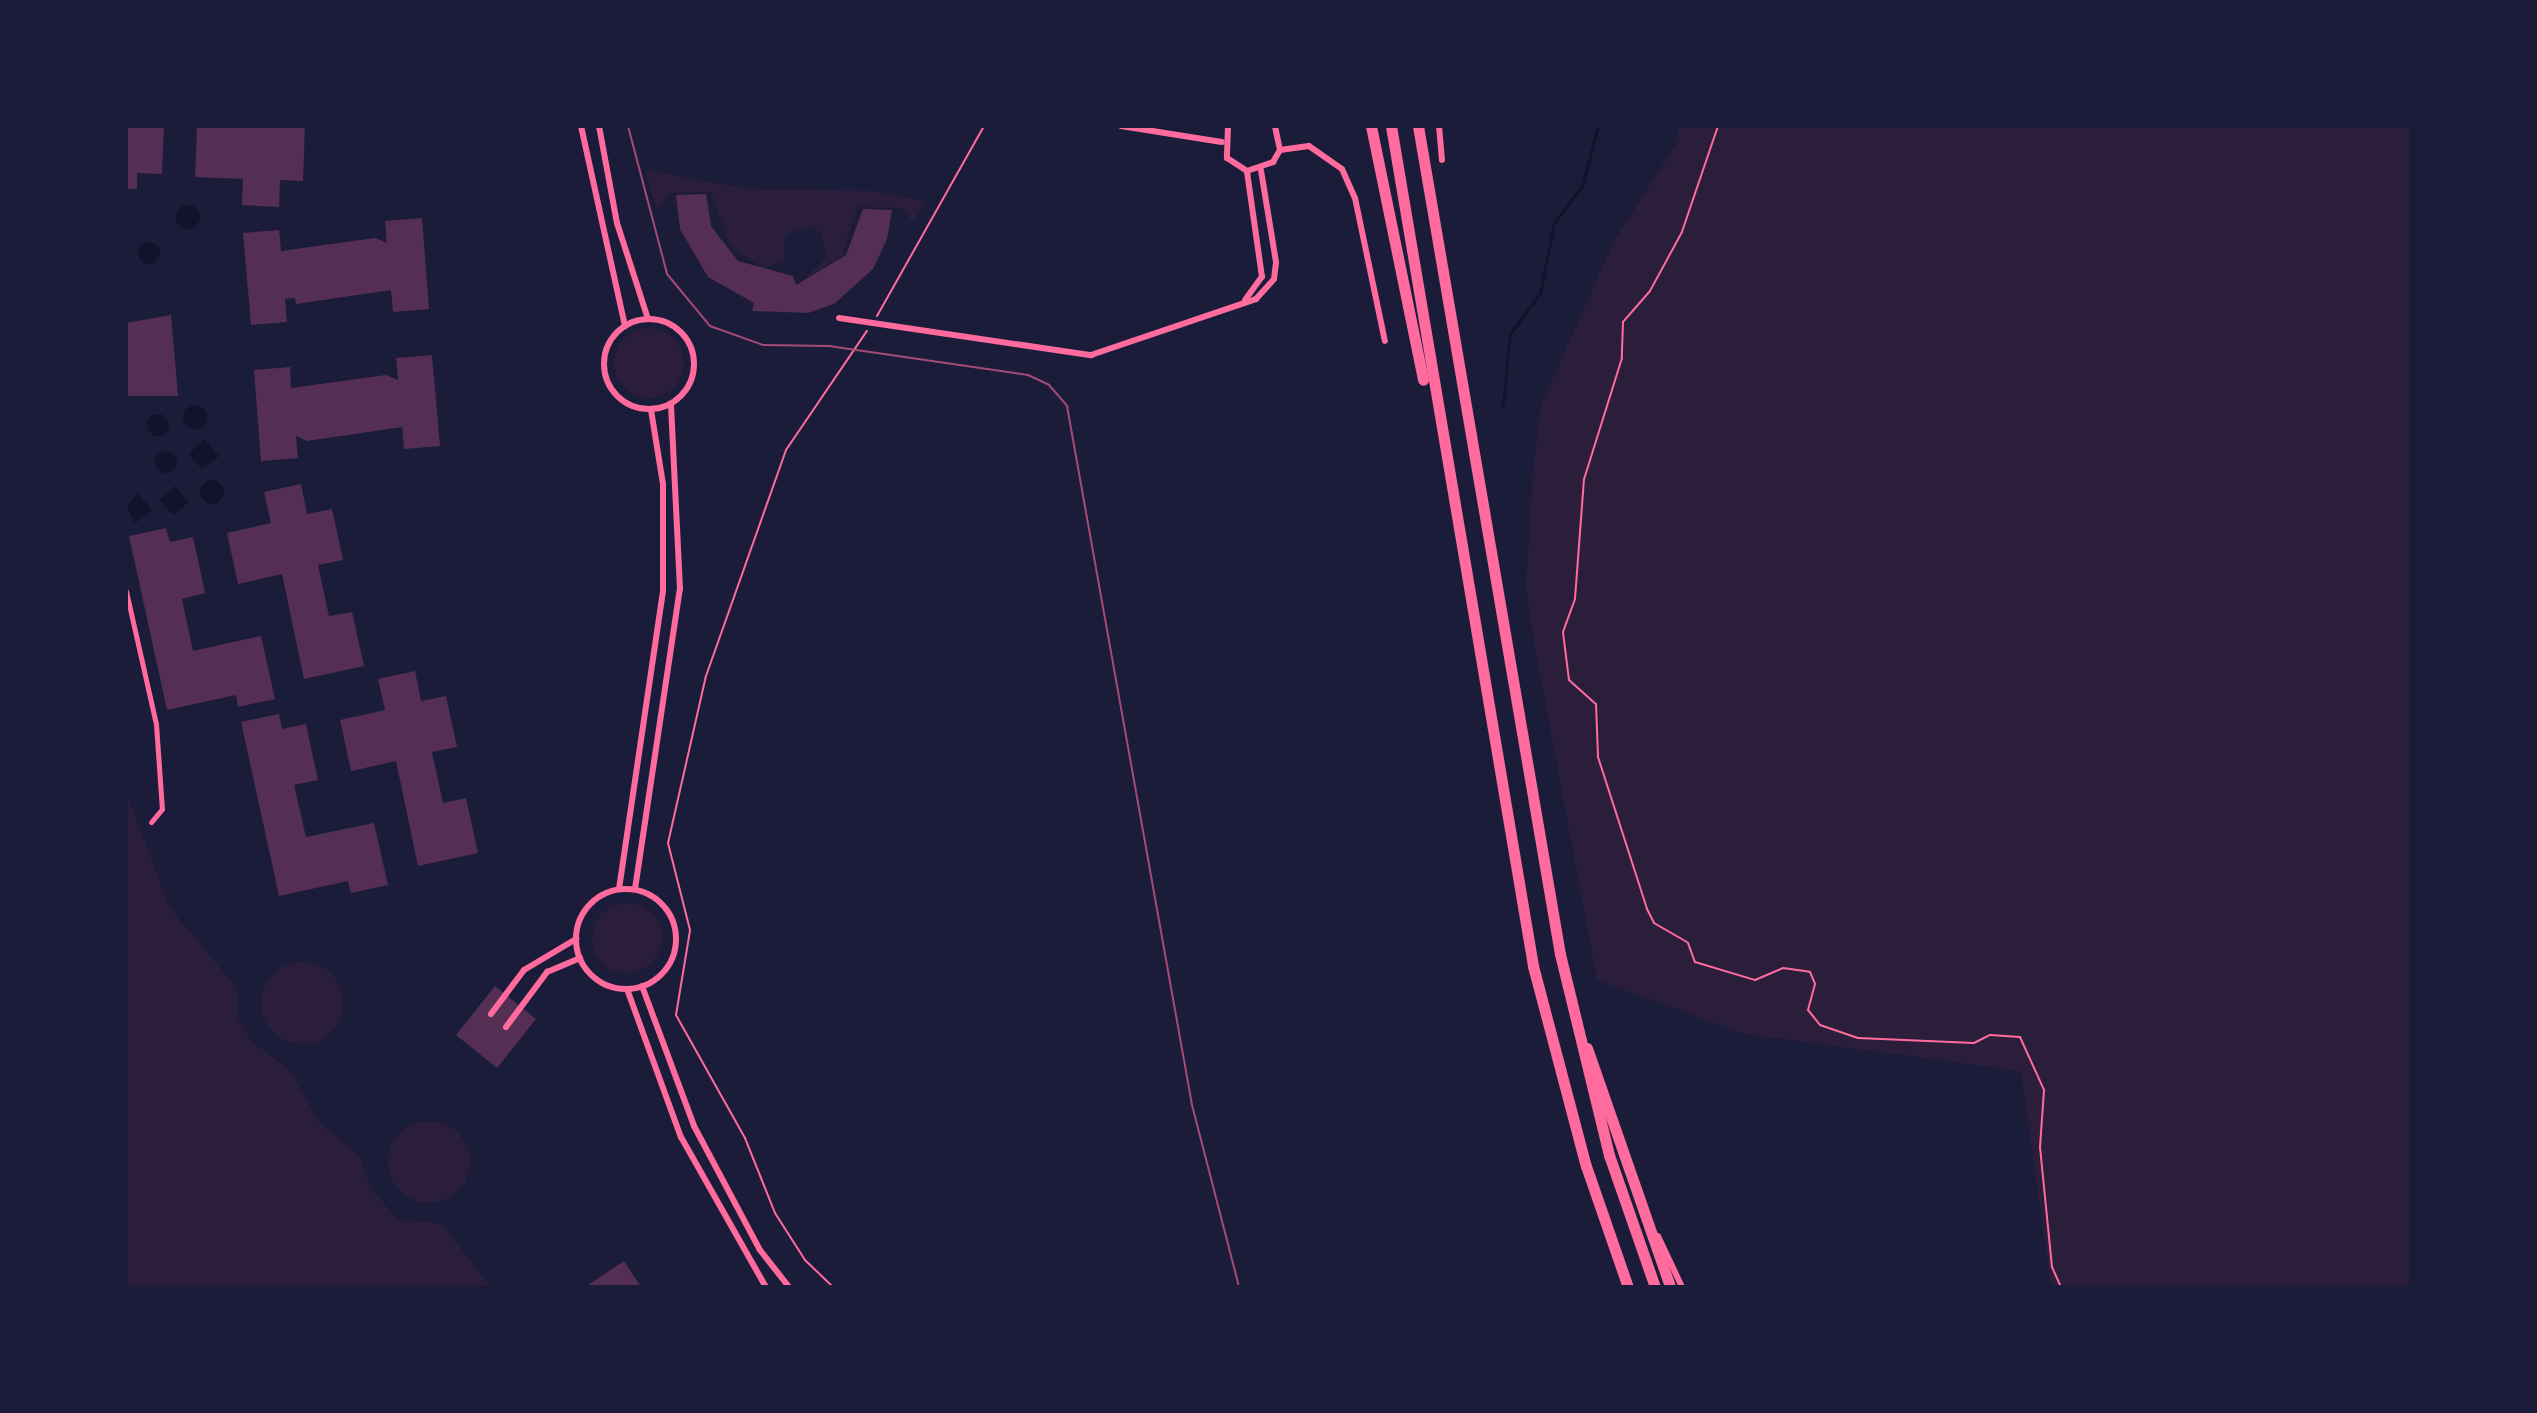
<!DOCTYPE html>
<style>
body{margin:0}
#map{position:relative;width:2537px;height:1413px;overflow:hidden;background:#1b1b3a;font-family:"Varela Round",sans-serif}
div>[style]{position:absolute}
.green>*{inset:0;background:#2a1e3b}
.round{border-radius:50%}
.water>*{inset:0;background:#12122b}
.stream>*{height:3px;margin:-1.5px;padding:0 1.5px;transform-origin:1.5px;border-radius:1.5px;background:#12122b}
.building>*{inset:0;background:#542f53}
.path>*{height:2px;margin:-1px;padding:0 1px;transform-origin:1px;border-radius:1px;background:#ff6b9d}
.pedestrian>*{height:5px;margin:-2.5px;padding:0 2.5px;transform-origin:2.5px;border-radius:2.5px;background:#ff6b9d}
.minor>*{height:6px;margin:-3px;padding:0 3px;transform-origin:3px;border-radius:3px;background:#ff6b9d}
.minor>.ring{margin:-3px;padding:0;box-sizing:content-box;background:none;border:6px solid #ff6b9d;border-radius:50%}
.motorway>*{height:11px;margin:-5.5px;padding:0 5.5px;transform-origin:5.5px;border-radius:5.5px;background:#ff6b9d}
.tram>*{height:2px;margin:-1px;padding:0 1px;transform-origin:1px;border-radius:1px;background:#a44b75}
span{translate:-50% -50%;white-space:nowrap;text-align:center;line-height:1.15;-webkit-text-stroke:8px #1b1b3a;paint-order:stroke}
.frame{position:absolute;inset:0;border:128px solid #1b1b3a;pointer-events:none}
</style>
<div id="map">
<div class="green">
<i style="clip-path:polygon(1679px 126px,2411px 126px,2411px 1287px,2051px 1287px,2021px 1071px,1744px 1034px,1597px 980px,1532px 631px,1526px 586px,1533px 469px,1541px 405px,1614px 241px,1676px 144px)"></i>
<i style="clip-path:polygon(645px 170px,749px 189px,876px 191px,926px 202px,912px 223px,904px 208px,857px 207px,842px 256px,803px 280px,826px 258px,822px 234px,812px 227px,785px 234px,784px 260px,764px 269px,730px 246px,711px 192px,669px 193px,657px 212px)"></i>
<i class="round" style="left:614px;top:328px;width:70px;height:70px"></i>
<i style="clip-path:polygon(126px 792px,170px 908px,237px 988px,237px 1016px,252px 1042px,289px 1069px,319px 1122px,359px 1156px,372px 1190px,398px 1219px,442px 1224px,491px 1287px,126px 1287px)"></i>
<i class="round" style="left:592px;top:903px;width:70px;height:70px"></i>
<i class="round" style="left:261px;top:962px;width:82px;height:82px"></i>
<i class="round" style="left:388px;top:1121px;width:82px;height:82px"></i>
</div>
<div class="water">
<i class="round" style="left:176px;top:205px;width:24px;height:24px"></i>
<i class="round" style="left:138px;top:242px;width:22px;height:22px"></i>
<i class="round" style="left:183px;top:405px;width:24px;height:24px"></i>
<i class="round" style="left:147px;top:414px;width:22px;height:22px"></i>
<i style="clip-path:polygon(205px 439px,219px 456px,202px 469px,189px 454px)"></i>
<i class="round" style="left:155px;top:451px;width:22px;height:22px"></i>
<i class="round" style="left:200px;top:480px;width:24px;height:24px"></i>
<i style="clip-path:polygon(175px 486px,189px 502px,173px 515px,160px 500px)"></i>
<i style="clip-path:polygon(138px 493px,152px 510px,135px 523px,126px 506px)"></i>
</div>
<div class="stream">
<i style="left:1503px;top:405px;width:71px;rotate:-84.4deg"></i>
<i style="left:1510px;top:334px;width:51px;rotate:-53.8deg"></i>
<i style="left:1540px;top:293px;width:71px;rotate:-78.7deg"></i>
<i style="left:1554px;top:223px;width:46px;rotate:-52.9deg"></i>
<i style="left:1582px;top:186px;width:62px;rotate:-75.1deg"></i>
</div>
<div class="building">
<i style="clip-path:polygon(126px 126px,164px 126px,162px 174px,137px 173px,137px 189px,126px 189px)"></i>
<i style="clip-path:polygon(197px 126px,305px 126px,303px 181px,280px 180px,279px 207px,242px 205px,243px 179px,195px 177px)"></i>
<i style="clip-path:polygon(706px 194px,711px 226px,738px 261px,793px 276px,796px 285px,846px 255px,863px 209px,892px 210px,887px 239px,873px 269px,834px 304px,808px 313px,752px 311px,754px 303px,708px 277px,680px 229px,676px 195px)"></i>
<i style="clip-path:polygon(422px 218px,429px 309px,393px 312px,391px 290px,296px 304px,295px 298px,285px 299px,287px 322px,251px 325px,243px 233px,279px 230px,281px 251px,375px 238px,387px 243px,385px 221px)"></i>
<i style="clip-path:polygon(171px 315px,178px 396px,126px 396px,126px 323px)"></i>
<i style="clip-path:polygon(432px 355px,440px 446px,404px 449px,402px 427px,307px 441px,296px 436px,298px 458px,261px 461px,254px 370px,290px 367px,291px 388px,386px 375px,398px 380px,396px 358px)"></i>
<i style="clip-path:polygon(301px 484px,307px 514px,332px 509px,343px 560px,318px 565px,329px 616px,352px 612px,364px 666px,304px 679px,282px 574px,238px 584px,227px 533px,271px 523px,264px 492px)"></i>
<i style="clip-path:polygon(166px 528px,170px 542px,193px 537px,205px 593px,182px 599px,193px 651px,261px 636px,275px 699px,238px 707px,236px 695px,167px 710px,129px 536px)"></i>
<i style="clip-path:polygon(415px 671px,421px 701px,446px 696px,457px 747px,432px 752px,443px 803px,466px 798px,478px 853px,418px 866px,396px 761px,351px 771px,340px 720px,385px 710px,378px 679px)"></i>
<i style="clip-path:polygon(279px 714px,282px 729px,306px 724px,318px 780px,294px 785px,306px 837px,374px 823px,388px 885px,351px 893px,348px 881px,279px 896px,241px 722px)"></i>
<i style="clip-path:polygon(495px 986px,536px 1019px,497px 1068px,456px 1035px)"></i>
<i style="clip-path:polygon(624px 1261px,641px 1287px,585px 1287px)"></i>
</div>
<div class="path">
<i style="left:1718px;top:126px;width:112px;rotate:108.8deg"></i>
<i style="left:1682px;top:232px;width:67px;rotate:118.5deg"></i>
<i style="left:1650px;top:291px;width:41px;rotate:131.1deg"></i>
<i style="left:1623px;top:322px;width:36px;rotate:92deg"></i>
<i style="left:1622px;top:358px;width:127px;rotate:107.4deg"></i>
<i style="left:1584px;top:479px;width:120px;rotate:94.3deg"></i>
<i style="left:1575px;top:599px;width:35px;rotate:110deg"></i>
<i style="left:1563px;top:632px;width:48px;rotate:82.9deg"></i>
<i style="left:1569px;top:680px;width:36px;rotate:42deg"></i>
<i style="left:1596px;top:704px;width:53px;rotate:87.8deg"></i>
<i style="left:1598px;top:757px;width:160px;rotate:72.1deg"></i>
<i style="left:1647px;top:909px;width:16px;rotate:63deg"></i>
<i style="left:1654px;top:923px;width:39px;rotate:30deg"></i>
<i style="left:1688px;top:943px;width:20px;rotate:70deg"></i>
<i style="left:1695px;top:962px;width:63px;rotate:16.7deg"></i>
<i style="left:1755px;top:980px;width:30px;rotate:-23deg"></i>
<i style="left:1783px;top:968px;width:27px;rotate:8deg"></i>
<i style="left:1810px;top:972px;width:13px;rotate:67deg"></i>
<i style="left:1815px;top:984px;width:27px;rotate:105deg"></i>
<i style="left:1808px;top:1010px;width:19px;rotate:51deg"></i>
<i style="left:1820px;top:1025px;width:40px;rotate:18.9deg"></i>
<i style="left:1858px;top:1038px;width:116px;rotate:2.5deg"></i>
<i style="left:1974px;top:1043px;width:18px;rotate:-27deg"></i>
<i style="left:1990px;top:1035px;width:30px;rotate:4deg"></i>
<i style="left:2020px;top:1037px;width:58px;rotate:65.6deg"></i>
<i style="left:2044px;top:1090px;width:57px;rotate:94deg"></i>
<i style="left:2040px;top:1147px;width:121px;rotate:84.3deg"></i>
<i style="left:2052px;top:1267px;width:22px;rotate:66deg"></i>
<i style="left:877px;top:316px;width:218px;rotate:-60.6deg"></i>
<i style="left:833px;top:1287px;width:39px;rotate:-136deg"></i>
<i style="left:805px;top:1260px;width:56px;rotate:-122.6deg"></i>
<i style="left:775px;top:1213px;width:81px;rotate:-111.8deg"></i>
<i style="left:745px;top:1138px;width:141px;rotate:-119.3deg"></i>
<i style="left:676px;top:1015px;width:86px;rotate:-80.6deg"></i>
<i style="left:690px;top:930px;width:90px;rotate:-104.2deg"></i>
<i style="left:668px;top:843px;width:171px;rotate:-77.2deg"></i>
<i style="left:706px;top:676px;width:240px;rotate:-70.5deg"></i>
<i style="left:786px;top:450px;width:144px;rotate:-55.8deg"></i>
</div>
<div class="pedestrian">
<i style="left:126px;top:591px;width:136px;rotate:77.3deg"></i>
<i style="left:156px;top:724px;width:85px;rotate:86deg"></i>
<i style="left:162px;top:809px;width:17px;rotate:130deg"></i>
</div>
<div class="minor">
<i style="left:581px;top:126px;width:205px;rotate:77.6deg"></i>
<i style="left:599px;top:126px;width:99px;rotate:79.5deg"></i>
<i style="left:617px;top:223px;width:101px;rotate:72.1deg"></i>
<i style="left:1121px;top:126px;width:102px;rotate:9deg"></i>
<i style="left:1228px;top:126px;width:32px;rotate:92deg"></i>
<i style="left:1227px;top:158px;width:24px;rotate:33deg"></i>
<i style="left:1247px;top:171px;width:28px;rotate:-19deg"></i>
<i style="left:1273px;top:162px;width:14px;rotate:-60deg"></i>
<i style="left:1280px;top:150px;width:25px;rotate:-102deg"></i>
<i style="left:1439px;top:126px;width:34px;rotate:85deg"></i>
<i style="left:1280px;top:150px;width:29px;rotate:-8deg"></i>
<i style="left:1309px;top:146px;width:40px;rotate:34.9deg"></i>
<i style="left:1342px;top:169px;width:32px;rotate:66deg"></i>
<i style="left:1355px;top:198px;width:146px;rotate:78.2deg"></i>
<i style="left:1245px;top:300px;width:29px;rotate:-54deg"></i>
<i style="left:1262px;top:277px;width:107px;rotate:-98.1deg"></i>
<i style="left:839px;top:318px;width:255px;rotate:8.4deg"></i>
<i style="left:1091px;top:355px;width:174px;rotate:-18.7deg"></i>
<i style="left:1256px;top:299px;width:27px;rotate:-48deg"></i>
<i style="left:1274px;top:279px;width:17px;rotate:-83deg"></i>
<i style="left:1276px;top:262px;width:93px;rotate:-99.3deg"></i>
<i class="ring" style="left:604px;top:319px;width:84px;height:84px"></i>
<i style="left:619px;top:889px;width:301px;rotate:-81.6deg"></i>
<i style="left:663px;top:591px;width:107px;rotate:-90deg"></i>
<i style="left:663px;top:484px;width:75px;rotate:-99.2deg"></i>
<i style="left:635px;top:889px;width:303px;rotate:-81.5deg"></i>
<i style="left:680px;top:589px;width:185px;rotate:-92.8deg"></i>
<i class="ring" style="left:576px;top:889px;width:94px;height:94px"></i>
<i style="left:642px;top:986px;width:149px;rotate:69.6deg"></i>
<i style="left:694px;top:1126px;width:140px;rotate:62deg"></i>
<i style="left:760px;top:1250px;width:47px;rotate:51.9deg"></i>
<i style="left:627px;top:989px;width:158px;rotate:70deg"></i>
<i style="left:681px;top:1137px;width:172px;rotate:60.5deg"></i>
<i style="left:491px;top:1014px;width:55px;rotate:-53.1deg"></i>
<i style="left:524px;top:970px;width:61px;rotate:-30.8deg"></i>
<i style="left:506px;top:1027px;width:69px;rotate:-53.3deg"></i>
<i style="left:547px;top:972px;width:36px;rotate:-23deg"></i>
<i style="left:1658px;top:1236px;width:56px;rotate:64.8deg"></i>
</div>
<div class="motorway">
<i style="left:1371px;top:126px;width:259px;rotate:78.4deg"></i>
<i style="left:1391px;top:126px;width:852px;rotate:80.4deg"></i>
<i style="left:1533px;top:966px;width:207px;rotate:75.2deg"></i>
<i style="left:1586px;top:1166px;width:128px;rotate:70.9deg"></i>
<i style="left:1418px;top:126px;width:840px;rotate:80.27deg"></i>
<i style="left:1560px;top:954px;width:207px;rotate:76.3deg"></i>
<i style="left:1609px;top:1155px;width:140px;rotate:70.8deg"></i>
<i style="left:1587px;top:1048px;width:253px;rotate:70.8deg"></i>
</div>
<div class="tram">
<i style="left:628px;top:126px;width:153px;rotate:75.2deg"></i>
<i style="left:667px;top:274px;width:67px;rotate:50.4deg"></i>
<i style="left:710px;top:326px;width:56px;rotate:19.7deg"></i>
<i style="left:763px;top:345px;width:66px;rotate:0.9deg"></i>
<i style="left:829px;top:346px;width:201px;rotate:8.3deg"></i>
<i style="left:1028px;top:375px;width:23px;rotate:25deg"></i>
<i style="left:1049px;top:385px;width:28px;rotate:49deg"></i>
<i style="left:1067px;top:406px;width:710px;rotate:79.86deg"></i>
<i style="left:1192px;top:1105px;width:188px;rotate:75.5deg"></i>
</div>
<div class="frame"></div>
</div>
